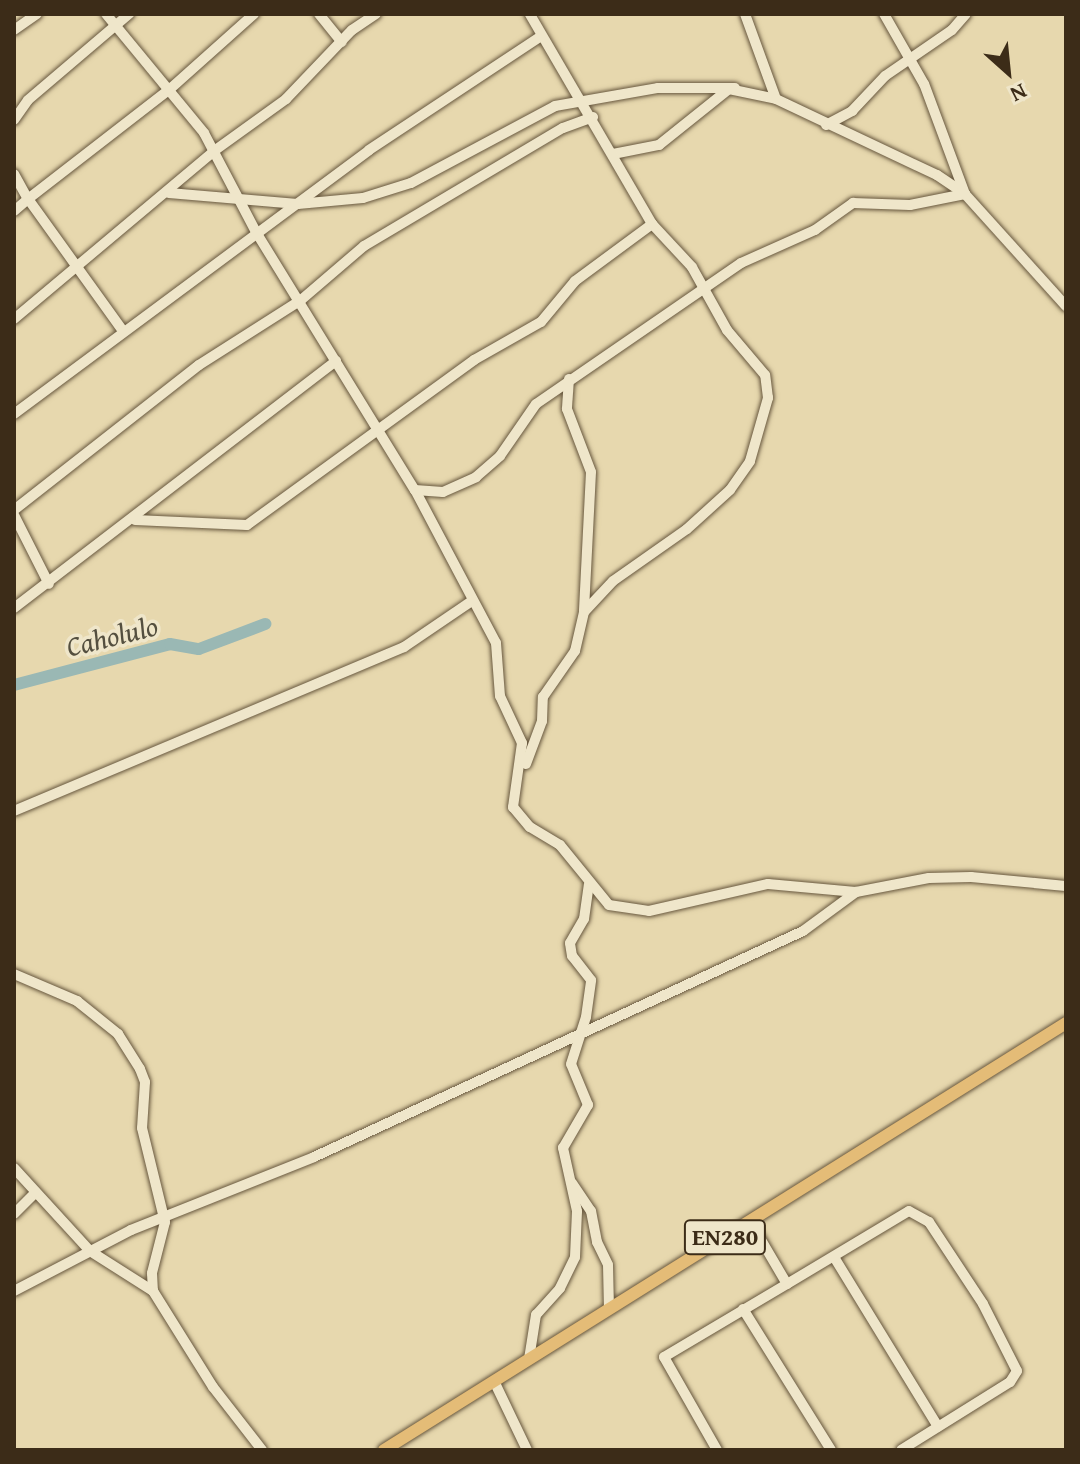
<!DOCTYPE html>
<style>
body{margin:0}
#map{position:relative;width:1080px;height:1464px;overflow:hidden;background:#e7d8ae;font-family:"Gentium Book Plus",serif}
div>[style]{position:absolute}
.river>*{height:12px;margin:-6px;padding:0 6px;transform-origin:6px;border-radius:6px;background:#9ab8b4}
.roads{filter:drop-shadow(0 0 2px #67573e) drop-shadow(0 0 2px #67573e)}
.minor>*{height:10px;margin:-5px;padding:0 5px;transform-origin:5px;border-radius:5px;background:#efe6ca}
.major>*{height:12px;margin:-6px;padding:0 6px;transform-origin:6px;border-radius:6px;background:#e4bc77}
span{translate:-50% -50%;white-space:nowrap;text-align:center;line-height:1.15;-webkit-text-stroke:7px #efe6ca;paint-order:stroke}
.shield-label span{padding:2px 6px;background:#efe6ca;border:2px solid;border-radius:6px;-webkit-text-stroke-width:0}
.shield-label{font-size:24px;color:#3c2c18;font-weight:700}
.water-label{font-size:28px;color:#544f3f;font-style:italic}
.frame{position:absolute;inset:0;border:16px solid #3c2c18;pointer-events:none}
.north{position:absolute;left:968px;top:32px;width:80px;height:80px;-webkit-text-stroke:6px #efe6ca;paint-order:stroke;rotate:153deg;font-size:22px;font-weight:700;line-height:32px;text-align:center;color:#3c2c18}
.north::after{content:'';display:block;margin:auto;width:28px;height:36px;background:#3c2c18;clip-path:polygon(50% 0,100% 100%,50% 72%,0 100%)}
</style>
<div id="map">
<div class="river">
<i style="left:14px;top:685px;width:161px;rotate:-14.7deg"></i>
<i style="left:170px;top:644px;width:29px;rotate:10deg"></i>
<i style="left:199px;top:649px;width:71px;rotate:-20.7deg"></i>
</div>
<div class="roads">
<div class="minor">
<i style="left:106px;top:14px;width:154px;rotate:50.5deg"></i>
<i style="left:204px;top:133px;width:112px;rotate:62.3deg"></i>
<i style="left:256px;top:232px;width:303px;rotate:58.4deg"></i>
<i style="left:415px;top:490px;width:173px;rotate:62.1deg"></i>
<i style="left:496px;top:643px;width:53px;rotate:85.7deg"></i>
<i style="left:500px;top:696px;width:52px;rotate:64.9deg"></i>
<i style="left:522px;top:743px;width:65px;rotate:98deg"></i>
<i style="left:513px;top:807px;width:26px;rotate:50deg"></i>
<i style="left:530px;top:827px;width:35px;rotate:31deg"></i>
<i style="left:560px;top:845px;width:77px;rotate:50.8deg"></i>
<i style="left:609px;top:905px;width:40px;rotate:8.5deg"></i>
<i style="left:649px;top:911px;width:122px;rotate:-12.8deg"></i>
<i style="left:768px;top:884px;width:88px;rotate:5.2deg"></i>
<i style="left:856px;top:892px;width:74px;rotate:-10.9deg"></i>
<i style="left:929px;top:878px;width:42px;rotate:-1.4deg"></i>
<i style="left:971px;top:877px;width:95px;rotate:5.4deg"></i>
<i style="left:319px;top:14px;width:36px;rotate:51deg"></i>
<i style="left:745px;top:14px;width:90px;rotate:70deg"></i>
<i style="left:14px;top:30px;width:28px;rotate:-35deg"></i>
<i style="left:14px;top:120px;width:24px;rotate:-55deg"></i>
<i style="left:28px;top:100px;width:133px;rotate:-40.4deg"></i>
<i style="left:826px;top:125px;width:30px;rotate:-28deg"></i>
<i style="left:852px;top:111px;width:48px;rotate:-46.7deg"></i>
<i style="left:885px;top:76px;width:81px;rotate:-34.5deg"></i>
<i style="left:952px;top:30px;width:21px;rotate:-49deg"></i>
<i style="left:613px;top:154px;width:47px;rotate:-11.1deg"></i>
<i style="left:659px;top:145px;width:90px;rotate:-38.7deg"></i>
<i style="left:729px;top:89px;width:48px;rotate:12deg"></i>
<i style="left:776px;top:99px;width:178px;rotate:25.3deg"></i>
<i style="left:937px;top:175px;width:34px;rotate:34deg"></i>
<i style="left:965px;top:194px;width:151px;rotate:48deg"></i>
<i style="left:14px;top:174px;width:29px;rotate:61deg"></i>
<i style="left:28px;top:199px;width:18px;rotate:139deg"></i>
<i style="left:169px;top:193px;width:129px;rotate:4.9deg"></i>
<i style="left:298px;top:204px;width:65px;rotate:-5.3deg"></i>
<i style="left:363px;top:198px;width:50px;rotate:-17.4deg"></i>
<i style="left:411px;top:183px;width:163px;rotate:-28.1deg"></i>
<i style="left:555px;top:106px;width:105px;rotate:-9.9deg"></i>
<i style="left:658px;top:88px;width:77px"></i>
<i style="left:14px;top:319px;width:261px;rotate:-40deg"></i>
<i style="left:214px;top:151px;width:89px;rotate:-35.8deg"></i>
<i style="left:286px;top:99px;width:95px;rotate:-46.3deg"></i>
<i style="left:352px;top:30px;width:29px;rotate:-34deg"></i>
<i style="left:123px;top:331px;width:163px;rotate:-125.7deg"></i>
<i style="left:28px;top:199px;width:180px;rotate:-37.8deg"></i>
<i style="left:170px;top:89px;width:113px;rotate:-41.8deg"></i>
<i style="left:569px;top:379px;width:30px;rotate:94deg"></i>
<i style="left:567px;top:409px;width:67px;rotate:69.1deg"></i>
<i style="left:591px;top:472px;width:140px;rotate:92.9deg"></i>
<i style="left:14px;top:414px;width:442px;rotate:-36.6deg"></i>
<i style="left:369px;top:150px;width:205px;rotate:-33.5deg"></i>
<i style="left:415px;top:490px;width:28px;rotate:4deg"></i>
<i style="left:443px;top:492px;width:36px;rotate:-24deg"></i>
<i style="left:476px;top:477px;width:32px;rotate:-41deg"></i>
<i style="left:500px;top:456px;width:63px;rotate:-55.3deg"></i>
<i style="left:536px;top:404px;width:249px;rotate:-34.5deg"></i>
<i style="left:741px;top:263px;width:81px;rotate:-24deg"></i>
<i style="left:815px;top:230px;width:47px;rotate:-35.4deg"></i>
<i style="left:853px;top:203px;width:57px;rotate:2deg"></i>
<i style="left:910px;top:205px;width:56px;rotate:-11.3deg"></i>
<i style="left:965px;top:194px;width:117px;rotate:-110.4deg"></i>
<i style="left:924px;top:84px;width:81px;rotate:-119.7deg"></i>
<i style="left:14px;top:510px;width:235px;rotate:-38.1deg"></i>
<i style="left:199px;top:365px;width:121px;rotate:-32.5deg"></i>
<i style="left:301px;top:300px;width:83px;rotate:-40.6deg"></i>
<i style="left:364px;top:246px;width:231px;rotate:-30.7deg"></i>
<i style="left:563px;top:128px;width:32px;rotate:-20deg"></i>
<i style="left:14px;top:515px;width:77px;rotate:63.1deg"></i>
<i style="left:135px;top:520px;width:112px;rotate:2.6deg"></i>
<i style="left:247px;top:525px;width:281px;rotate:-36deg"></i>
<i style="left:474px;top:360px;width:77px;rotate:-29.6deg"></i>
<i style="left:541px;top:322px;width:53px;rotate:-50.3deg"></i>
<i style="left:575px;top:281px;width:96px;rotate:-36.5deg"></i>
<i style="left:652px;top:224px;width:243px;rotate:-120.2deg"></i>
<i style="left:14px;top:608px;width:406px;rotate:-37.5deg"></i>
<i style="left:526px;top:764px;width:46px;rotate:-69.6deg"></i>
<i style="left:542px;top:721px;width:24px;rotate:-88deg"></i>
<i style="left:543px;top:697px;width:56px;rotate:-55.2deg"></i>
<i style="left:575px;top:651px;width:40px;rotate:-77deg"></i>
<i style="left:584px;top:612px;width:42px;rotate:-46.9deg"></i>
<i style="left:613px;top:581px;width:90px;rotate:-35.1deg"></i>
<i style="left:687px;top:529px;width:58px;rotate:-42.2deg"></i>
<i style="left:730px;top:490px;width:35px;rotate:-55deg"></i>
<i style="left:750px;top:461px;width:66px;rotate:-74.1deg"></i>
<i style="left:768px;top:398px;width:23px;rotate:-97deg"></i>
<i style="left:765px;top:375px;width:59px;rotate:-130.2deg"></i>
<i style="left:727px;top:330px;width:72px;rotate:-119.1deg"></i>
<i style="left:692px;top:267px;width:59px;rotate:-132.9deg"></i>
<i style="left:14px;top:811px;width:423px;rotate:-22.8deg"></i>
<i style="left:404px;top:647px;width:82px;rotate:-34.1deg"></i>
<i style="left:14px;top:974px;width:69px;rotate:23.2deg"></i>
<i style="left:77px;top:1001px;width:53px;rotate:38.8deg"></i>
<i style="left:118px;top:1034px;width:41px;rotate:57.8deg"></i>
<i style="left:140px;top:1069px;width:14px;rotate:69deg"></i>
<i style="left:145px;top:1082px;width:46px;rotate:93.7deg"></i>
<i style="left:142px;top:1128px;width:97px;rotate:76.3deg"></i>
<i style="left:165px;top:1222px;width:53px;rotate:104.3deg"></i>
<i style="left:152px;top:1273px;width:18px;rotate:87deg"></i>
<i style="left:14px;top:1168px;width:113px;rotate:47.5deg"></i>
<i style="left:90px;top:1251px;width:75px;rotate:32.4deg"></i>
<i style="left:153px;top:1291px;width:113px;rotate:58deg"></i>
<i style="left:213px;top:1387px;width:80px;rotate:52.1deg"></i>
<i style="left:572px;top:1183px;width:34px;rotate:56deg"></i>
<i style="left:591px;top:1211px;width:32px;rotate:79deg"></i>
<i style="left:597px;top:1242px;width:25px;rotate:64deg"></i>
<i style="left:608px;top:1265px;width:43px;rotate:88.7deg"></i>
<i style="left:14px;top:1214px;width:30px;rotate:-45deg"></i>
<i style="left:750px;top:1221px;width:73px;rotate:59.6deg"></i>
<i style="left:787px;top:1284px;width:142px;rotate:-30.9deg"></i>
<i style="left:909px;top:1211px;width:23px;rotate:29deg"></i>
<i style="left:929px;top:1222px;width:98px;rotate:56.6deg"></i>
<i style="left:983px;top:1304px;width:75px;rotate:63.1deg"></i>
<i style="left:1017px;top:1371px;width:13px;rotate:122deg"></i>
<i style="left:1010px;top:1382px;width:128px;rotate:148deg"></i>
<i style="left:834px;top:1257px;width:199px;rotate:58.5deg"></i>
<i style="left:14px;top:1291px;width:132px;rotate:-27.5deg"></i>
<i style="left:131px;top:1230px;width:197px;rotate:-21.7deg"></i>
<i style="left:314px;top:1157px;width:539px;rotate:-24.8deg"></i>
<i style="left:803px;top:931px;width:66px;rotate:-36.3deg"></i>
<i style="left:743px;top:1309px;width:166px;rotate:58deg"></i>
<i style="left:529px;top:1359px;width:45px;rotate:-81deg"></i>
<i style="left:536px;top:1315px;width:36px;rotate:-48deg"></i>
<i style="left:560px;top:1288px;width:34px;rotate:-64deg"></i>
<i style="left:575px;top:1257px;width:46px;rotate:-87.5deg"></i>
<i style="left:577px;top:1211px;width:65px;rotate:-102.5deg"></i>
<i style="left:563px;top:1148px;width:50px;rotate:-59.8deg"></i>
<i style="left:588px;top:1105px;width:44px;rotate:-112.5deg"></i>
<i style="left:571px;top:1064px;width:49px;rotate:-72.3deg"></i>
<i style="left:586px;top:1017px;width:37px;rotate:-82deg"></i>
<i style="left:591px;top:980px;width:31px;rotate:-128deg"></i>
<i style="left:572px;top:956px;width:13px;rotate:-99deg"></i>
<i style="left:570px;top:943px;width:28px;rotate:-60deg"></i>
<i style="left:584px;top:919px;width:35px;rotate:-82deg"></i>
<i style="left:494px;top:1381px;width:76px;rotate:64.4deg"></i>
<i style="left:717px;top:1450px;width:107px;rotate:-119.7deg"></i>
<i style="left:664px;top:1357px;width:143px;rotate:-30.7deg"></i>
</div>
<div class="major">
<i style="left:384px;top:1450px;width:805px;rotate:-32.05deg"></i>
</div>
</div>
<div class="shield-label">
<span style="left:725px;top:1237px">EN280</span>
</div>
<div class="water-label">
<span style="left:112px;top:636px;rotate:-14deg">Caholulo</span>
</div>
<div class="frame"></div>
<div class="north">N</div>
</div>
